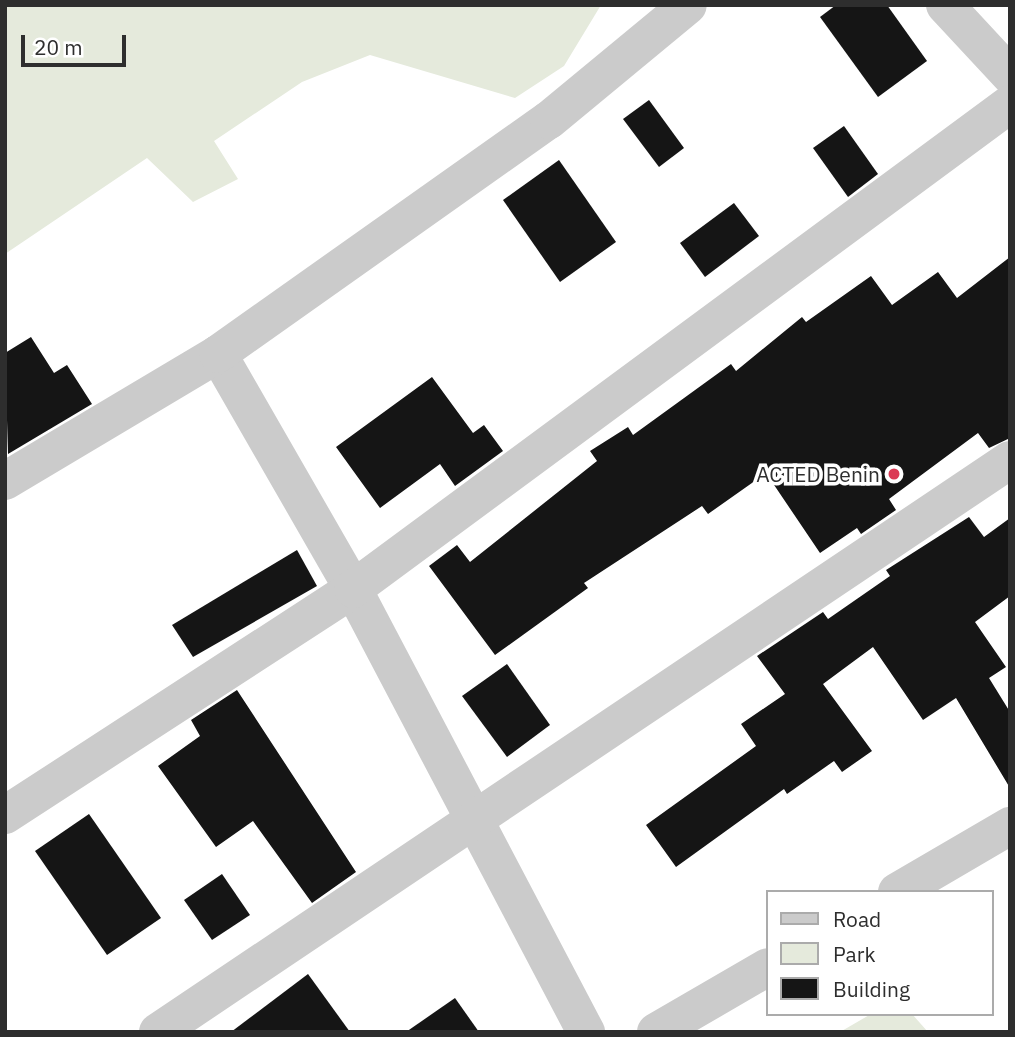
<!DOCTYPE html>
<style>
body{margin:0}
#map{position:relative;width:1015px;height:1037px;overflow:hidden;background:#fff;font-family:"IBM Plex Sans",sans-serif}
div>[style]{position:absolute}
.green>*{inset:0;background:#e5eadc}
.building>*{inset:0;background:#151515}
.minor>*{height:38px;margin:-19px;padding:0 19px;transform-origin:19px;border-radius:19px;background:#cbcbcb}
.dots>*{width:19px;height:19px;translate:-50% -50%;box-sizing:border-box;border:4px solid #fff;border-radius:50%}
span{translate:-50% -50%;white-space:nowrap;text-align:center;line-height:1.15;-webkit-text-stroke:7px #fff;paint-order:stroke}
.poi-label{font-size:21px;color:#2e2e2e}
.right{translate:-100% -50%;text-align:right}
.frame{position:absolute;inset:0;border:7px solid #2e2e2e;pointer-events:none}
.legend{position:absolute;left:766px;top:890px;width:228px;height:126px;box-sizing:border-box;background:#fff;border:2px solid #ababab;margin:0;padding:9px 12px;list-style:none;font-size:21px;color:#2e2e2e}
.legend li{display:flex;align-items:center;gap:14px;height:35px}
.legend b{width:35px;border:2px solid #ababab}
.scale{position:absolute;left:21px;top:35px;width:105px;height:32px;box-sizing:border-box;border:4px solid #2e2e2e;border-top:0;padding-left:9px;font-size:21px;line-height:24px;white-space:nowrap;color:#2e2e2e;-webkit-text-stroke:5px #fff;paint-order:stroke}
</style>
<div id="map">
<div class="green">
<i style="clip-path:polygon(5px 5px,601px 5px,564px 66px,515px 98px,370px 55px,302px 82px,214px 141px,238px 179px,193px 202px,147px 158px,5px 254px)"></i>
<i style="clip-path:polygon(871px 1014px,912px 1014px,928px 1032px,840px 1032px)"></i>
</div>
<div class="building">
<i style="clip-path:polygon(836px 5px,887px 5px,927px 61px,878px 97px,820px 17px)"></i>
<i style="clip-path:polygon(649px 100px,684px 148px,659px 167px,623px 119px)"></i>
<i style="clip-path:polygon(844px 126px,878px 174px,848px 197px,813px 148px)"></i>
<i style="clip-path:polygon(559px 160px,616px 242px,560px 282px,503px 200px)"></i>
<i style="clip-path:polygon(734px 203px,759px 236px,705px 277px,680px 243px)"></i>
<i style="clip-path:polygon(1010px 257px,1010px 438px,989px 448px,978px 433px,889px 499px,896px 510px,861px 534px,857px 528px,820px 553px,766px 473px,708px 514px,702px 506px,584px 583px,588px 588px,495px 655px,429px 566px,457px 545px,470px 562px,597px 461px,590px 451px,628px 427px,633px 435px,731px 364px,736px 371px,802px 317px,806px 322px,871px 276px,892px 305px,938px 272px,957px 298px)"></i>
<i style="clip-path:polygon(31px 337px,54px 373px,67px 365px,92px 404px,8px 454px,5px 353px)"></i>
<i style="clip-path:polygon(432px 377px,473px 433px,484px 425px,503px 451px,455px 486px,440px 464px,380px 508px,336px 447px)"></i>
<i style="clip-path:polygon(969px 517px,984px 537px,1010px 518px,1010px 596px,975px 622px,1006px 667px,989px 678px,1010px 712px,1010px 788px,956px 698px,923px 720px,873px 647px,823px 684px,872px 751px,842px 772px,834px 761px,787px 794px,784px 789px,676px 867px,646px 825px,756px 746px,741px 724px,785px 694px,757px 656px,823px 612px,828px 619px,890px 576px,886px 570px)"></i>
<i style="clip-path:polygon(297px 550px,317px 586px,193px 657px,172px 625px)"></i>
<i style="clip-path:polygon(507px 664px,550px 725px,507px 757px,462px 696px)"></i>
<i style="clip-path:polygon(237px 690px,356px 872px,312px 903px,253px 821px,216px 847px,158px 766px,200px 736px,191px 720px)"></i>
<i style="clip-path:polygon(89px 814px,161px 918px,107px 955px,35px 851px)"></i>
<i style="clip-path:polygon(222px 874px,250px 915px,212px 940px,184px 900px)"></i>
<i style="clip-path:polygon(308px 974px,350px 1032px,231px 1032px)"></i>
<i style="clip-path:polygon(455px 998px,479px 1032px,406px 1032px)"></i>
</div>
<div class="minor">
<i style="left:945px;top:5px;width:96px;rotate:47.1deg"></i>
<i style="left:218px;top:354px;width:271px;rotate:60.1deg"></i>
<i style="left:353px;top:589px;width:501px;rotate:62.26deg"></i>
<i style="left:5px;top:481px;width:248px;rotate:-30.8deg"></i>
<i style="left:218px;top:354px;width:405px;rotate:-35.3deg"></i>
<i style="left:549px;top:120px;width:180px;rotate:-39.6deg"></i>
<i style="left:5px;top:815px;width:415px;rotate:-33deg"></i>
<i style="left:353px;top:589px;width:817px;rotate:-36.43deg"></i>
<i style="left:897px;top:892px;width:131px;rotate:-30.3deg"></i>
<i style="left:158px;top:1032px;width:1026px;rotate:-33.88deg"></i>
<i style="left:656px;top:1032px;width:129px;rotate:-30.1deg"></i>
</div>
<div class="dots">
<i style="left:894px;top:474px;background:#db3954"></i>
</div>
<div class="poi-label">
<span class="right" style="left:880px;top:474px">ACTED Benin</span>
</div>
<div class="frame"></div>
<ul class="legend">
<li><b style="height:9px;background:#cbcbcb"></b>Road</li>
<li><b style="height:19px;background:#e5eadc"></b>Park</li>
<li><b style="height:19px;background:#151515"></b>Building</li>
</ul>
<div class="scale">20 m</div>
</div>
